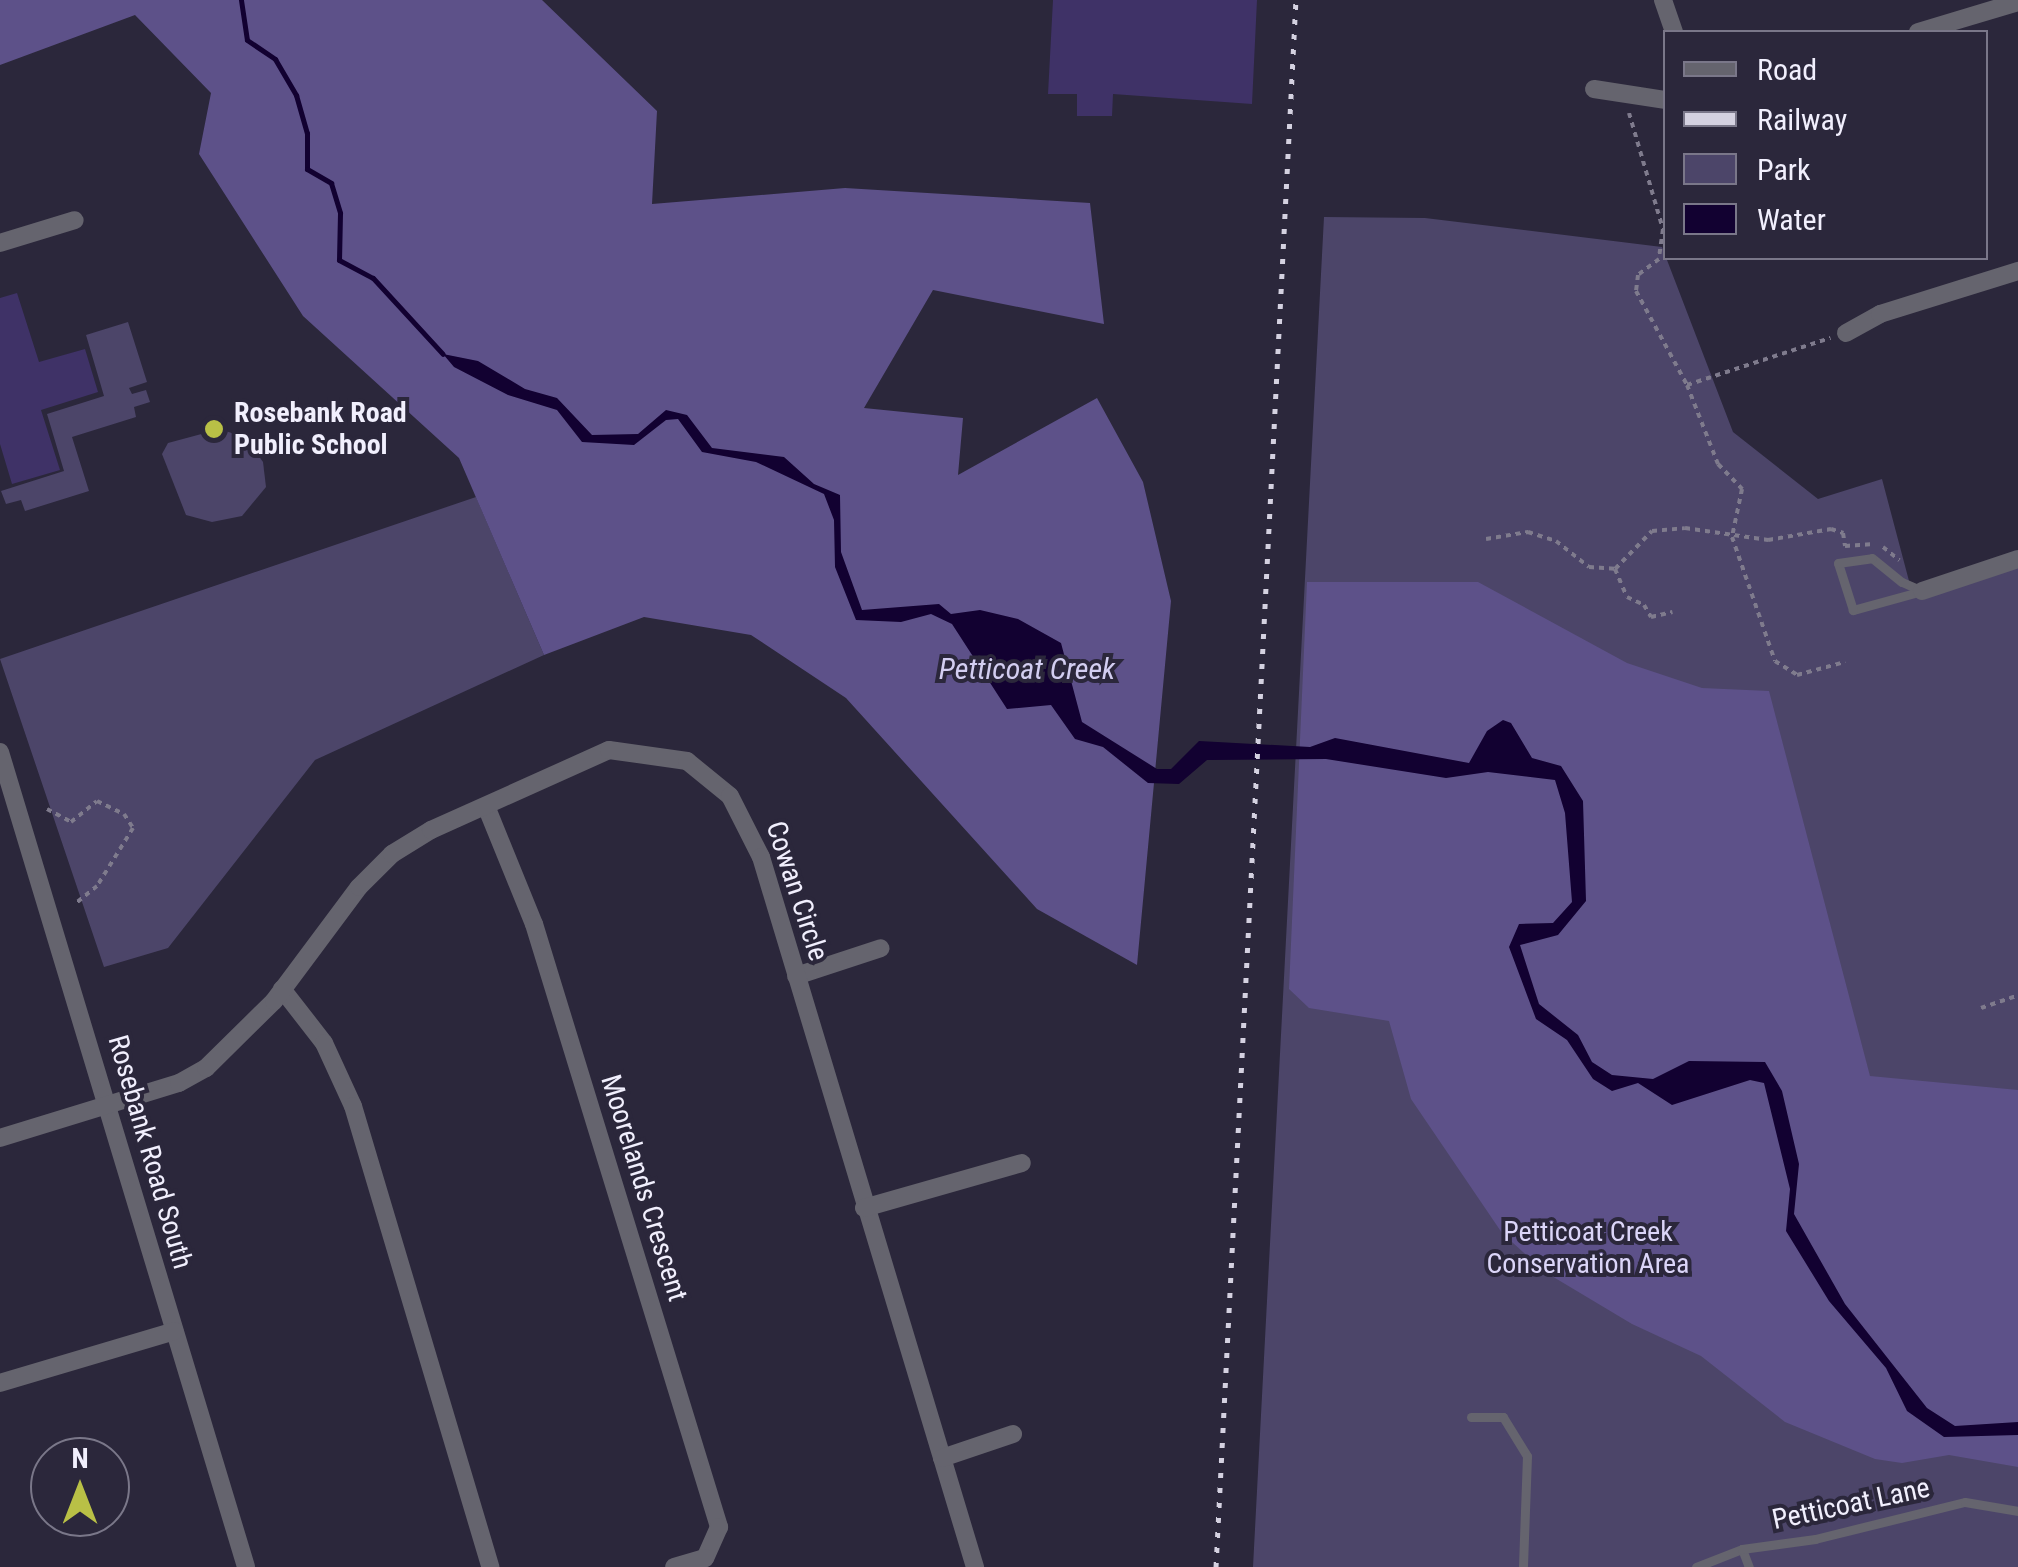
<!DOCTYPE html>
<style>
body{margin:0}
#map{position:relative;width:2018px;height:1567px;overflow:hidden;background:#2b273b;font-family:"Roboto Condensed",sans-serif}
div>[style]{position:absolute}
.green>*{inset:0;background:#4c4569}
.forest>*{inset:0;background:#5d5189}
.water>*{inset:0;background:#120131}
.stream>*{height:5px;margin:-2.5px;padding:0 2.5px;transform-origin:2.5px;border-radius:2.5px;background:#120131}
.building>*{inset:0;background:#3f3267}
.path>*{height:4px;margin-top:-2px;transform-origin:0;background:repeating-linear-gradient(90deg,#7f7b8d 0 5px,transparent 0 10px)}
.service>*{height:9px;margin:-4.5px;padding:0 4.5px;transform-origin:4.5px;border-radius:4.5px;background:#65646e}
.minor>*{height:18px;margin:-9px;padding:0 9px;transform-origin:9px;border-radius:9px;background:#65646e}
.rail>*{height:5px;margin-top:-2.5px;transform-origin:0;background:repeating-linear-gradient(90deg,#d4d1e0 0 5px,transparent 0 15px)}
.dots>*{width:28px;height:28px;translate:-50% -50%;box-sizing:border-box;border:5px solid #2b273b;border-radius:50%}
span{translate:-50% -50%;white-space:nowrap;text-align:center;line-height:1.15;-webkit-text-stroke:8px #2b273b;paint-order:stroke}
.poi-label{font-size:28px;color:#f1effd;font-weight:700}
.left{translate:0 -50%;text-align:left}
.street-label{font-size:28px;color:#f1effd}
.park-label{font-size:28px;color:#dbd5f8}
.water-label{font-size:30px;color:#d3cef1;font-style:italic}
.legend{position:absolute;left:1663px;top:30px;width:325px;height:230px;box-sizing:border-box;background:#2b273b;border:2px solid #7a7789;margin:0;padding:12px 18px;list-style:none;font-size:30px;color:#f1effd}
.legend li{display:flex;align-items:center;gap:20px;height:50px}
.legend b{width:50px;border:2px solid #7a7789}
.north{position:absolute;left:30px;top:1437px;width:100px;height:100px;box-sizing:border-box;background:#2b273b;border:2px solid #7a7789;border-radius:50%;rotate:0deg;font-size:28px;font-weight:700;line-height:40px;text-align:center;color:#f1effd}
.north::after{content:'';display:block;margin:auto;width:35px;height:45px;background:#b9c046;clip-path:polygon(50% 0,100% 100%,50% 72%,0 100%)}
</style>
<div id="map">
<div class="green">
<i style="clip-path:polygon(1324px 217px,1425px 218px,1662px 247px,1733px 432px,1818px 499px,1882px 479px,1913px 596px,2018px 567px,2018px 1567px,1253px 1567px)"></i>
<i style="clip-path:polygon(128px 322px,147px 382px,129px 388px,132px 394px,146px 390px,150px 402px,134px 407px,136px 417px,72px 437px,89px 491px,25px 511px,21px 500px,6px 504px,1px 491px,64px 471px,47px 414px,104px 396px,86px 335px)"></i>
<i style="clip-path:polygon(220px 429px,246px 438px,263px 462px,266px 487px,242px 516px,212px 522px,186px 515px,162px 454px,168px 443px)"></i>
<i style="clip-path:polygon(476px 497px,544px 655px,315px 760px,168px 948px,104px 967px,0 659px)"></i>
</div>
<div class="forest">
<i style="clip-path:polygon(0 0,542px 0,657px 111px,652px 204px,845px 188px,1090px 203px,1104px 324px,933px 290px,864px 408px,963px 418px,958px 475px,1097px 398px,1143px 482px,1171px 601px,1137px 965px,1037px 909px,846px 698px,751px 635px,644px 617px,544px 655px,459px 458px,303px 316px,199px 154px,211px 93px,135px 15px,0 65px)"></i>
<i style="clip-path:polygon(1307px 582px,1478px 582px,1627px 663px,1702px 688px,1769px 691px,1870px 1076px,2018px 1090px,2018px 1467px,1949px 1455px,1902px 1463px,1875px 1459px,1785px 1422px,1701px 1356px,1632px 1324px,1545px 1272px,1502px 1233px,1411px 1099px,1389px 1021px,1309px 1008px,1289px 989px)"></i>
</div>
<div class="water">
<i style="clip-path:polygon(443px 354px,478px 361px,525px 389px,557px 398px,592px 435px,638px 434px,666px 410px,687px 415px,712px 448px,784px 457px,814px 484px,840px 495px,841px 552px,862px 610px,939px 604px,951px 614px,980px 610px,1018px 619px,1061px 643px,1082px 722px,1157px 769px,1171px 769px,1199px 741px,1310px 747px,1335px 738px,1469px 763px,1487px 731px,1503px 720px,1511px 723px,1532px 758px,1561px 766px,1583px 801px,1586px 901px,1558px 935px,1520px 945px,1539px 1004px,1578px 1035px,1592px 1062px,1612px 1075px,1653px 1079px,1689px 1061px,1765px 1062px,1782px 1091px,1799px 1164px,1794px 1214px,1845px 1304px,1927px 1408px,1955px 1426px,2018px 1422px,2018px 1435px,1944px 1437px,1907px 1411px,1886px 1368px,1829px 1301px,1786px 1231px,1790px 1189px,1764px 1083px,1750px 1080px,1672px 1105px,1638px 1083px,1612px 1091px,1593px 1079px,1567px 1040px,1536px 1019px,1509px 947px,1519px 924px,1553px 923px,1572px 902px,1565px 813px,1555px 780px,1488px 772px,1446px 778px,1326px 759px,1207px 760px,1179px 784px,1148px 783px,1103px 747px,1075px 739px,1051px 705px,1007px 709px,952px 624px,931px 614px,901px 622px,856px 620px,835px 567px,834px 520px,824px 494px,756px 462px,702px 452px,678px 419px,666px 420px,634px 445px,582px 442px,557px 410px,508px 395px,454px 367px)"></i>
</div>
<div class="stream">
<i style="left:241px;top:0;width:40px;rotate:81.5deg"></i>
<i style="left:247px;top:40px;width:34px;rotate:34deg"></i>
<i style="left:275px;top:59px;width:42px;rotate:59.7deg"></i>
<i style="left:296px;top:95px;width:40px;rotate:74deg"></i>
<i style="left:307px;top:133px;width:36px;rotate:90deg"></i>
<i style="left:307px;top:169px;width:28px;rotate:30deg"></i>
<i style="left:331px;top:183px;width:31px;rotate:73deg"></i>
<i style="left:340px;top:213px;width:47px;rotate:91.2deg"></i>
<i style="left:339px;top:260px;width:38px;rotate:28deg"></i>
<i style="left:373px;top:278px;width:103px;rotate:47.4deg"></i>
</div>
<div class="building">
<i style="clip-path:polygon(1053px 0,1257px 0,1252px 104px,1113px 94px,1112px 116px,1077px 116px,1077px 94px,1048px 94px)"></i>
<i style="clip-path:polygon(17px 293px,39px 362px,85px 349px,98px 392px,41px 410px,60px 470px,12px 484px,0 444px,0 298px)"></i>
</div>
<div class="path">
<i style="left:1629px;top:113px;width:121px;rotate:73.7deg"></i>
<i style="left:1663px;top:229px;width:30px;rotate:98deg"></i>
<i style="left:1659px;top:259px;width:26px;rotate:143deg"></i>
<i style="left:1638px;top:275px;width:16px;rotate:97deg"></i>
<i style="left:1636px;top:291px;width:107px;rotate:61.5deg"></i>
<i style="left:1687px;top:385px;width:85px;rotate:68.6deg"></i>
<i style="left:1718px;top:464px;width:35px;rotate:46deg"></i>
<i style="left:1742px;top:489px;width:49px;rotate:101.8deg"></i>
<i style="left:1732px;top:537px;width:131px;rotate:70.9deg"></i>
<i style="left:1775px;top:661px;width:26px;rotate:32deg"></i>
<i style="left:1797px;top:675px;width:50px;rotate:-15.2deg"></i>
<i style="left:1687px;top:385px;width:151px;rotate:-18.2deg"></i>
<i style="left:1486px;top:539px;width:43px;rotate:-9.5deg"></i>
<i style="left:1528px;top:532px;width:29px;rotate:18deg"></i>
<i style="left:1556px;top:541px;width:42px;rotate:38.2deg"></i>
<i style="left:1589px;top:567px;width:26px;rotate:4deg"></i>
<i style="left:1615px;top:569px;width:53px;rotate:-45.8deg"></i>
<i style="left:1652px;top:531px;width:33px;rotate:-5deg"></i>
<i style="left:1685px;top:528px;width:84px;rotate:8.2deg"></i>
<i style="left:1768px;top:540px;width:64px;rotate:-9.9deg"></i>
<i style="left:1831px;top:529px;width:13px;rotate:18deg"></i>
<i style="left:1843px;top:533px;width:13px;rotate:81deg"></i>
<i style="left:1845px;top:546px;width:29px;rotate:-4deg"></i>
<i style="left:1883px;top:547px;width:21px;rotate:39deg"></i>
<i style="left:1615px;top:569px;width:30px;rotate:67deg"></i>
<i style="left:1627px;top:597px;width:19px;rotate:25deg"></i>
<i style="left:1644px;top:605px;width:14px;rotate:60deg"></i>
<i style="left:1651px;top:617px;width:22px;rotate:-13deg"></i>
<i style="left:47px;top:809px;width:27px;rotate:28deg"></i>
<i style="left:71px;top:822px;width:33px;rotate:-39deg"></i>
<i style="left:97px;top:801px;width:30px;rotate:26deg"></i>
<i style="left:124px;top:814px;width:17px;rotate:57deg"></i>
<i style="left:133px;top:828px;width:68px;rotate:121.8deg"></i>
<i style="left:97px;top:886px;width:26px;rotate:141deg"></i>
<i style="left:1981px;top:1008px;width:39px;rotate:-19deg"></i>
</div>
<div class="service">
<i style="left:1872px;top:558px;width:38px;rotate:39deg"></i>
<i style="left:1902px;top:582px;width:22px;rotate:24deg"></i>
<i style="left:1922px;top:591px;width:72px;rotate:164.6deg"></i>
<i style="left:1853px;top:610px;width:49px;rotate:-107.7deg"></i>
<i style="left:1838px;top:563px;width:34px;rotate:-8deg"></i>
<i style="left:1471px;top:1417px;width:32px"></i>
<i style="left:1503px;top:1417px;width:46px;rotate:58.4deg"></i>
<i style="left:1527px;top:1456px;width:111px;rotate:92.1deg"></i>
<i style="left:1742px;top:1549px;width:19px;rotate:69deg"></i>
<i style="left:1696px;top:1567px;width:49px;rotate:-21.4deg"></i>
<i style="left:1742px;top:1549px;width:74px;rotate:-7.8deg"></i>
<i style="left:1815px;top:1539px;width:154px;rotate:-13.9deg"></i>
<i style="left:1965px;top:1502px;width:54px;rotate:9.6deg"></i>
</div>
<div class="minor">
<i style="left:1663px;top:0;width:34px;rotate:71deg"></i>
<i style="left:1918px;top:32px;width:104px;rotate:-16.7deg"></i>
<i style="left:1594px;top:89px;width:73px;rotate:8.7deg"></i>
<i style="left:0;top:243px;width:78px;rotate:-17deg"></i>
<i style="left:1846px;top:333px;width:39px;rotate:-29deg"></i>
<i style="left:1880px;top:314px;width:145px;rotate:-17.3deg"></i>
<i style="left:1922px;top:591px;width:101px;rotate:-18.4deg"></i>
<i style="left:0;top:752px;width:851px;rotate:73.2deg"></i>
<i style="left:486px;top:806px;width:127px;rotate:67.9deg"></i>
<i style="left:534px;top:924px;width:631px;rotate:72.94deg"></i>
<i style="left:719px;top:1527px;width:34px;rotate:114deg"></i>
<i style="left:705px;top:1558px;width:32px;rotate:164deg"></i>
<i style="left:796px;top:976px;width:89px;rotate:-18.2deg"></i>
<i style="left:282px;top:989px;width:68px;rotate:52.1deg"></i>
<i style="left:324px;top:1043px;width:69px;rotate:65.3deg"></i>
<i style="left:353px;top:1106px;width:481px;rotate:73.4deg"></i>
<i style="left:0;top:1138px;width:187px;rotate:-17.1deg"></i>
<i style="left:179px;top:1083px;width:31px;rotate:-29deg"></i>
<i style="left:206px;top:1068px;width:95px;rotate:-44.6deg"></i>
<i style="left:274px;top:1001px;width:142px;rotate:-53.3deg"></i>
<i style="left:359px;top:887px;width:47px;rotate:-45deg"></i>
<i style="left:392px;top:854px;width:46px;rotate:-31.6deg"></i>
<i style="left:431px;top:830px;width:195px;rotate:-24.2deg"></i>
<i style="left:609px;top:750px;width:79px;rotate:8deg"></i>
<i style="left:687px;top:761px;width:55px;rotate:39.1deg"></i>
<i style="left:730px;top:796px;width:68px;rotate:63.1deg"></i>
<i style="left:761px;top:857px;width:742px;rotate:73.23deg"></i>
<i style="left:864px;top:1208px;width:164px;rotate:-15.9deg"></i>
<i style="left:0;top:1383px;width:182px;rotate:-16.6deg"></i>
<i style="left:942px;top:1458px;width:75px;rotate:-18.7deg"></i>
</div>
<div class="rail">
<i style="left:1216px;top:1567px;width:1569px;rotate:-87.08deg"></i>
</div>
<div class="dots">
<i style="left:214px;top:429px;background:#b9c046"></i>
</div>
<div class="poi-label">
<span class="left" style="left:234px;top:429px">Rosebank Road<br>Public School</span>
</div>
<div class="street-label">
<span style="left:797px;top:891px;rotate:72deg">Cowan Circle</span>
<span style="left:150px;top:1152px;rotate:74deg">Rosebank Road South</span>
<span style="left:644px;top:1188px;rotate:73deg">Moorelands Crescent</span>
<span style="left:1851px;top:1504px;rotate:-12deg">Petticoat Lane</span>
</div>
<div class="park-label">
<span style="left:1588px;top:1248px">Petticoat Creek<br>Conservation Area</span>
</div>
<div class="water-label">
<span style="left:1027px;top:669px">Petticoat Creek</span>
</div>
<ul class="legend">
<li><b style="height:12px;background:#65646e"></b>Road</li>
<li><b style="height:12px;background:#d4d1e0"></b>Railway</li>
<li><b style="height:28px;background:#4c4569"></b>Park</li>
<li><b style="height:28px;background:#120131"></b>Water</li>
</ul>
<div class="north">N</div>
</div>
